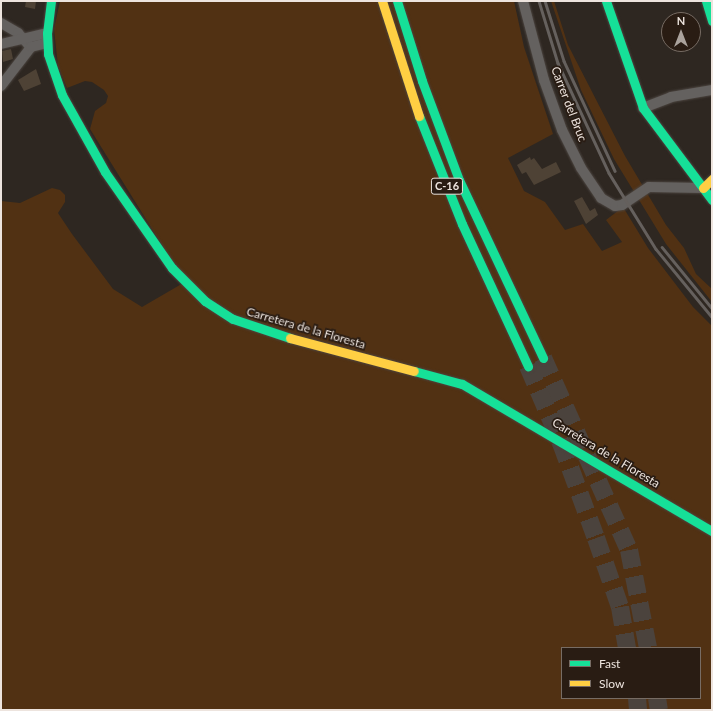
<!DOCTYPE html>
<style>
body{margin:0}
#map{position:relative;width:713px;height:711px;overflow:hidden;background:#2e2721;font-family:Lato,sans-serif}
div>[style]{position:absolute}
.green>*{inset:0;background:#513113}
.building>*{inset:0;background:#4e4235}
.highway-tunnel>*{height:18px;margin-top:-9px;transform-origin:0;background:repeating-linear-gradient(90deg,#4b433d 0 18px,transparent 0 27px)}
.roads{filter:drop-shadow(0 0 1px #4c4540) drop-shadow(0 0 1px #4c4540)}
.street>*{height:10px;margin:-5px;padding:0 5px;transform-origin:5px;border-radius:5px;background:#64615f}
.fast>*{height:9px;margin:-4.5px;padding:0 4.5px;transform-origin:4.5px;border-radius:4.5px;background:#16e098}
.slow>*{height:9px;margin:-4.5px;padding:0 4.5px;transform-origin:4.5px;border-radius:4.5px;background:#ffcf43}
.rail>*{height:2.5px;margin:-1.25px;padding:0 1.25px;transform-origin:1.25px;border-radius:1.25px;background:#65605d}
span{translate:-50% -50%;white-space:nowrap;text-align:center;line-height:1.15;-webkit-text-stroke:3.5px #291c13;paint-order:stroke}
.shield-label span{padding:1px 3px;background:#291c13;border:1px solid;border-radius:3px;-webkit-text-stroke-width:0}
.shield-label{font-size:11px;color:#ede4de;font-weight:700}
.street-label{font-size:12px;color:#ede4de}
.frame{position:absolute;inset:0;border:2px solid #ede4de;pointer-events:none}
.legend{position:absolute;left:561px;top:647px;width:140px;height:52px;box-sizing:border-box;background:#291c13;border:1px solid #776c64;margin:0;padding:5px 7px;list-style:none;font-size:12px;color:#ede4de}
.legend li{display:flex;align-items:center;gap:8px;height:20px}
.legend b{width:20px;border:1px solid #776c64}
.north{position:absolute;left:661px;top:12px;width:40px;height:40px;box-sizing:border-box;background:#291c13;border:1px solid #776c64;border-radius:50%;rotate:0deg;font-size:11px;font-weight:700;line-height:16px;text-align:center;color:#ede4de}
.north::after{content:'';display:block;margin:auto;width:14px;height:18px;background:#aaa29c;clip-path:polygon(50% 0,100% 100%,50% 72%,0 100%)}
</style>
<div id="map">
<div class="green">
<i style="clip-path:polygon(evenodd,60px 1px,514px 1px,524px 47px,553px 134px,508px 158px,524px 191px,545px 202px,565px 230px,583px 224px,602px 251px,622px 242px,606px 220px,623px 207px,648px 248px,693px 307px,712px 326px,712px 710px,1px 710px,1px 201px,20px 203px,52px 188px,60px 190px,65px 195px,65px 202px,58px 213px,72px 234px,113px 289px,142px 307px,185px 282px,90px 129px,95px 111px,106px 103px,108px 96px,104px 90px,92px 82px,85px 81px,67px 88px,58px 66px,54px 29px,60px 1px,562px 648px,700px 648px,700px 698px,562px 698px,562px 648px)"></i>
<i style="clip-path:polygon(551px 1px,554px 1px,568px 45px,625px 156px,666px 225px,684px 248px,696px 274px,712px 289px,712px 302px,666px 244px,614px 159px,581px 90px)"></i>
</div>
<div class="building">
<i style="clip-path:polygon(26px 1px,36px 1px,35px 9px,25px 7px)"></i>
<i style="clip-path:polygon(11px 49px,13px 59px,3px 62px,2px 51px)"></i>
<i style="clip-path:polygon(36px 69px,41px 84px,24px 91px,18px 80px)"></i>
<i style="clip-path:polygon(530px 157px,531px 160px,534px 158px,542px 169px,556px 162px,561px 172px,534px 185px,526px 172px,522px 174px,517px 165px)"></i>
<i style="clip-path:polygon(582px 197px,590px 211px,595px 208px,598px 215px,586px 224px,574px 201px)"></i>
</div>
<div class="highway-tunnel">
<i style="left:543px;top:358px;width:210px;rotate:65.9deg"></i>
<i style="left:629px;top:550px;width:100px;rotate:79deg"></i>
<i style="left:528px;top:366px;width:84px;rotate:66.8deg"></i>
<i style="left:561px;top:443px;width:101px;rotate:69.8deg"></i>
<i style="left:596px;top:538px;width:73px;rotate:70.8deg"></i>
<i style="left:620px;top:607px;width:42px;rotate:80.3deg"></i>
<i style="left:637px;top:698px;width:12px;rotate:85deg"></i>
<i style="left:657px;top:698px;width:12px;rotate:81deg"></i>
</div>
<div class="roads">
<div class="street">
<i style="left:523px;top:1px;width:82px;rotate:75.1deg"></i>
<i style="left:544px;top:80px;width:53px;rotate:70.2deg"></i>
<i style="left:562px;top:130px;width:42px;rotate:63.4deg"></i>
<i style="left:581px;top:168px;width:36px;rotate:56deg"></i>
<i style="left:601px;top:198px;width:16px;rotate:30deg"></i>
<i style="left:615px;top:206px;width:7px;rotate:-8deg"></i>
<i style="left:622px;top:205px;width:32px;rotate:-34deg"></i>
<i style="left:649px;top:187px;width:54px;rotate:1.1deg"></i>
<i style="left:1px;top:23px;width:20px;rotate:30deg"></i>
<i style="left:18px;top:33px;width:15px;rotate:48deg"></i>
<i style="left:1px;top:44px;width:47px;rotate:-13.4deg"></i>
<i style="left:1px;top:86px;width:49px;rotate:-52.4deg"></i>
<i style="left:31px;top:47px;width:16px;rotate:-14deg"></i>
<i style="left:643px;top:108px;width:30px;rotate:-21deg"></i>
<i style="left:671px;top:97px;width:42px;rotate:-9.7deg"></i>
</div>
<div class="fast">
<i style="left:51px;top:1px;width:32px;rotate:97deg"></i>
<i style="left:47px;top:33px;width:21px;rotate:87deg"></i>
<i style="left:48px;top:54px;width:43px;rotate:71.1deg"></i>
<i style="left:62px;top:95px;width:88px;rotate:60.8deg"></i>
<i style="left:105px;top:172px;width:117px;rotate:55.1deg"></i>
<i style="left:172px;top:268px;width:47px;rotate:45deg"></i>
<i style="left:205px;top:301px;width:33px;rotate:33deg"></i>
<i style="left:233px;top:319px;width:60px;rotate:18.4deg"></i>
<i style="left:397px;top:1px;width:84px;rotate:72.6deg"></i>
<i style="left:422px;top:81px;width:106px;rotate:69.5deg"></i>
<i style="left:459px;top:180px;width:197px;rotate:64.7deg"></i>
<i style="left:606px;top:1px;width:113px;rotate:70.9deg"></i>
<i style="left:643px;top:108px;width:115px;rotate:53.1deg"></i>
<i style="left:706px;top:1px;width:21px;rotate:73deg"></i>
<i style="left:419px;top:116px;width:116px;rotate:68.3deg"></i>
<i style="left:462px;top:224px;width:157px;rotate:65.1deg"></i>
<i style="left:414px;top:371px;width:50px;rotate:15.2deg"></i>
<i style="left:462px;top:384px;width:290px;rotate:30.5deg"></i>
</div>
<div class="slow">
<i style="left:382px;top:1px;width:121px;rotate:72.2deg"></i>
<i style="left:703px;top:188px;width:13px;rotate:-45deg"></i>
<i style="left:290px;top:338px;width:128px;rotate:14.9deg"></i>
</div>
</div>
<div class="rail">
<i style="left:539px;top:1px;width:65px;rotate:73deg"></i>
<i style="left:558px;top:63px;width:121px;rotate:65.1deg"></i>
<i style="left:609px;top:173px;width:89px;rotate:58.3deg"></i>
<i style="left:656px;top:249px;width:88px;rotate:50.5deg"></i>
<i style="left:545px;top:1px;width:63px;rotate:72.4deg"></i>
<i style="left:564px;top:61px;width:121px;rotate:65.1deg"></i>
<i style="left:662px;top:247px;width:79px;rotate:50.7deg"></i>
</div>
<div class="shield-label">
<span style="left:447px;top:186px">C-16</span>
</div>
<div class="street-label">
<span style="left:569px;top:104px;rotate:69deg">Carrer del Bruc</span>
<span style="left:306px;top:328px;rotate:16deg">Carretera de la Floresta</span>
<span style="left:606px;top:453px;rotate:31deg">Carretera de la Floresta</span>
</div>
<div class="frame"></div>
<ul class="legend">
<li><b style="height:5px;background:#16e098"></b>Fast</li>
<li><b style="height:5px;background:#ffcf43"></b>Slow</li>
</ul>
<div class="north">N</div>
</div>
